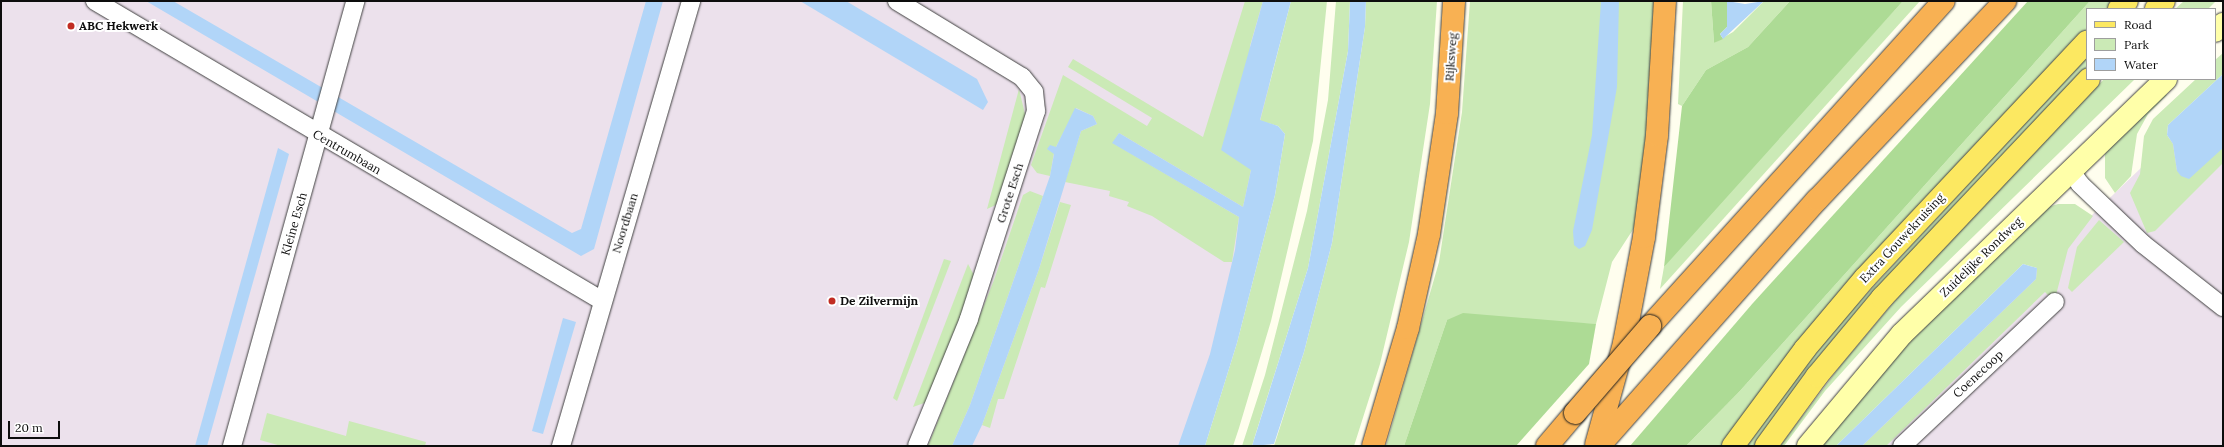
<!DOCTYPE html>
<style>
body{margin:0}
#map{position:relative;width:2224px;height:447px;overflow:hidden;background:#fffeee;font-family:Lora,serif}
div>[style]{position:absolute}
.industrial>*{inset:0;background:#ece1ec}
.green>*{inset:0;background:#cbeab6}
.forest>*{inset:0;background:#addb95}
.water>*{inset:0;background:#b1d5f8}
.roads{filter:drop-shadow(0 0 1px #404040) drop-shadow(0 0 1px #404040)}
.street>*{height:18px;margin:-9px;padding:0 9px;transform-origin:9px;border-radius:9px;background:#fff}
.secondary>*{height:22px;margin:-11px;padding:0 11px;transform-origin:11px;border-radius:11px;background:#ffffa9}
.primary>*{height:22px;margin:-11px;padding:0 11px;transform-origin:11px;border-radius:11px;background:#fce861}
.highway>*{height:22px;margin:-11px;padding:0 11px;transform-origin:11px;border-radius:11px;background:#f8b153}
.bridges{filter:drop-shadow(0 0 1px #1e1e1e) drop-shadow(0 0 1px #1e1e1e)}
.highway-bridge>*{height:22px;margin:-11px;padding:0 11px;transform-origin:11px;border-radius:11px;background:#f8b153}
.dots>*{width:11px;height:11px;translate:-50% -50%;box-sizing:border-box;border:2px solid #fff;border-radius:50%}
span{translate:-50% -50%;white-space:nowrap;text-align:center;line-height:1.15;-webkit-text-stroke:4px #fff;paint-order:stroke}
.poi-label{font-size:12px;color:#0d0d0d;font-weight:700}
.left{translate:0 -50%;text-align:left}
.street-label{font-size:12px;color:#0d0d0d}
.frame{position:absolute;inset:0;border:2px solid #0d0d0d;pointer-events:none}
.legend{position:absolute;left:2086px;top:8px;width:130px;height:72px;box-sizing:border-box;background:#fff;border:1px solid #9e9e9e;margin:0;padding:5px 7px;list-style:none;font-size:12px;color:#0d0d0d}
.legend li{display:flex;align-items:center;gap:8px;height:20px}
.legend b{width:20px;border:1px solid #9e9e9e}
.scale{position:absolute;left:8px;top:421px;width:52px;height:18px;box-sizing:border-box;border:2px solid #0d0d0d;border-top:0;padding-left:5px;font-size:12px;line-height:14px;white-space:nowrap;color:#0d0d0d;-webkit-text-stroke:3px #fff;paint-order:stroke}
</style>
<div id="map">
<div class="industrial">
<i style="clip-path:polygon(1px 1px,1276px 1px,1263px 164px,1187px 446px,1px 446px)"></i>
<i style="clip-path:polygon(2223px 89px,2223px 446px,1860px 446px,2037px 268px)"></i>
</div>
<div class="green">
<i style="clip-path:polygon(1245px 1px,1263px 1px,1250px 46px,1251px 170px,1243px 207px,1119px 133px,1113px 143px,1239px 217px,1232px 262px,1224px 262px,1152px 216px,1127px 206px,1129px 202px,1109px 196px,1110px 191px,1065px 182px,1081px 131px,1097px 124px,1093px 116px,1076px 108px,1056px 147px,1048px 149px,1054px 153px,1050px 176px,1037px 173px,1031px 165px,1063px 75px,1147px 126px,1152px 118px,1068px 67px,1073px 59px,1203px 137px)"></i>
<i style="clip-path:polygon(1291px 1px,1327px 1px,1313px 141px,1271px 321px,1239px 428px,1233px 446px,1205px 446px,1237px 343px,1275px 195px,1285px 134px,1278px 126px,1260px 121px)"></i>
<i style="clip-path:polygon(1336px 1px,1350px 1px,1348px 51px,1308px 268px,1255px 436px,1252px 446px,1242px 446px,1265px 375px,1307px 211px,1328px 100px)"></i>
<i style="clip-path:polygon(1366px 1px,1437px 1px,1430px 104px,1409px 242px,1380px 364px,1354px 446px,1274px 446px,1304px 352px,1332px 243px,1365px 27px)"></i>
<i style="clip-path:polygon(1470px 1px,1658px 1px,1650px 133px,1634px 228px,1612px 262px,1596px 324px,1447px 320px,1404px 446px,1386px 446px,1439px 262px,1462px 112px)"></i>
<i style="clip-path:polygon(1683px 1px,1711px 1px,1714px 43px,1733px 32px,1764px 1px,1790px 1px,1748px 47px,1706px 70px,1682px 106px,1678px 104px)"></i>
<i style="clip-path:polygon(1903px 1px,1920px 1px,1660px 289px,1664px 267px,1684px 241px)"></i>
<i style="clip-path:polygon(2090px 1px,2114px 1px,2107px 9px,2087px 9px,2087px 29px,1840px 291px,1721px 446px,1686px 446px,1739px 392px)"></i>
<i style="clip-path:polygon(2184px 1px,2216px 1px,2208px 9px,2175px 9px)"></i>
<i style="clip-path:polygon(2223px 53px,2223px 74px,2168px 125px,2167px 135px,2173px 144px,2177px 171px,2223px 148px,2223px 163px,2155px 231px,2147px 233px,2130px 193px,2140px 174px,2144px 136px,2153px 119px,2196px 79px,2215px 79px,2215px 60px)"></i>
<i style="clip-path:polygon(2087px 56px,2087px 67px,1786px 402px,1754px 446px,1745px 446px,1834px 329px)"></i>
<i style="clip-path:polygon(2104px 79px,2135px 79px,1901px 307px,1825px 391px,1784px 446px,1780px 446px,1841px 365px,1905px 289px)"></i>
<i style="clip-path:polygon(1019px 89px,1026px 118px,1000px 203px,987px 209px)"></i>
<i style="clip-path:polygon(2163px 92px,2167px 95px,2148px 114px,2137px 134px,2131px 176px,2115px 193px,2105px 178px,2105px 154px,2111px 142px)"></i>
<i style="clip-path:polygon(1030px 191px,1043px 196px,970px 405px,952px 446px,928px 446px,994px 280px,1023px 195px)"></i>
<i style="clip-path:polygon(1060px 202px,1071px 205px,1045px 288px,1041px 287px,1004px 399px,998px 399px,990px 428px,982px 425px,1039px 269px)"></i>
<i style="clip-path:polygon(2058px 204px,2075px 204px,2093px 216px,2068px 249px,2056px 295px,2052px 299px,2045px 292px,1886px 446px,1862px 446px,2036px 279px,2037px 268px,2023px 264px,1836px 446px,1819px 446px,1855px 400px,1947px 299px,2045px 208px)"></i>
<i style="clip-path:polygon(2099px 220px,2124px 242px,2072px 292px,2068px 288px,2077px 247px)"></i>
<i style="clip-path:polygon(944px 259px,951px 261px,897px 401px,893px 398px)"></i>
<i style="clip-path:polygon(968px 264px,975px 277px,962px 314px,927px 402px,913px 407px)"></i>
<i style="clip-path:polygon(267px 413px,346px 436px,349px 421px,426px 442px,425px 446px,281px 446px,260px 440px)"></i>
</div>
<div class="forest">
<i style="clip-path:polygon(1711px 1px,1727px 1px,1727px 27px,1720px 34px,1723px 39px,1714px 43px)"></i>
<i style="clip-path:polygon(1790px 1px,1903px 1px,1664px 267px,1682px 106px,1706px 70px,1748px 47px)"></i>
<i style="clip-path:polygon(2028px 1px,2090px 1px,1739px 392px,1686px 446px,1630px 446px,1753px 303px)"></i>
<i style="clip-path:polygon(1463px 313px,1596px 324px,1589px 364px,1516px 446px,1404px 446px,1447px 320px)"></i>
</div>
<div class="water">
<i style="clip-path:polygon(146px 1px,173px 1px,572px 233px,581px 229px,646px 1px,663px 1px,594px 249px,581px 256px)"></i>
<i style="clip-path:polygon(800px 1px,846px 1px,977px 79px,988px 102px,983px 110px)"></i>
<i style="clip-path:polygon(1263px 1px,1291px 1px,1260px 120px,1278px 126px,1285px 134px,1275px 195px,1237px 343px,1205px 446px,1178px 446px,1210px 354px,1235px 250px,1239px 217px,1112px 143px,1119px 133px,1243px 207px,1251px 170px,1221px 150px)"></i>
<i style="clip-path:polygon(1350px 1px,1366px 1px,1365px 27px,1332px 243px,1304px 352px,1274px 444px,1252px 446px,1308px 268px,1348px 51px)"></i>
<i style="clip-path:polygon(1601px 1px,1619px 1px,1617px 87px,1592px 230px,1585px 246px,1579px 249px,1574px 245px,1573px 231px,1592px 135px)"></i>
<i style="clip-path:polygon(1727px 1px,1745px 4px,1764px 1px,1723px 39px,1720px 34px,1727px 27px)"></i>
<i style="clip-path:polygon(2223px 74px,2223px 148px,2189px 179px,2181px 176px,2177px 171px,2173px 144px,2167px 135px,2168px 125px)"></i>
<i style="clip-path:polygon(1075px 108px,1093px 116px,1097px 124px,1081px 131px,1039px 269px,982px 425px,972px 446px,952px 446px,970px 405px,1050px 176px,1054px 154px,1047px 149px,1050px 145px,1056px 147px)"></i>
<i style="clip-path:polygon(278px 148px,289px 154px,207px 446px,195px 446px)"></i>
<i style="clip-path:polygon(2023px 264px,2037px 268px,2036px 279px,1862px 446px,1836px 446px)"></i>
<i style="clip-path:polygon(563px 318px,576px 322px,543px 434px,532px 431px)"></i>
</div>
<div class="roads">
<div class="street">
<i style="left:95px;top:1px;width:588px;rotate:30.58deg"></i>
<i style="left:897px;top:1px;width:146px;rotate:31.3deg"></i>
<i style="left:1022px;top:77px;width:19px;rotate:51deg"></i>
<i style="left:1034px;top:92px;width:19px;rotate:84deg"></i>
<i style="left:1036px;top:111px;width:219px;rotate:107.9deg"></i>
<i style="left:969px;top:319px;width:137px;rotate:112.3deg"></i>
<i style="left:2070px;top:170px;width:17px;rotate:54deg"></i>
<i style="left:2080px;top:184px;width:87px;rotate:43.6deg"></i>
<i style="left:2143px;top:244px;width:102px;rotate:38.2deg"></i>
<i style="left:232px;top:446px;width:462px;rotate:-74.5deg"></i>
<i style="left:561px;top:446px;width:464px;rotate:-73.7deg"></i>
<i style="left:1902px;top:446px;width:210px;rotate:-43.3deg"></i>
</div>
<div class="secondary">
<i style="left:2215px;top:31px;width:11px;rotate:-41deg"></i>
<i style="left:1808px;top:446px;width:146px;rotate:-50deg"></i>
<i style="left:1902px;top:334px;width:367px;rotate:-44deg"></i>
</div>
<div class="primary">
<i style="left:2119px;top:9px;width:11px;rotate:-45deg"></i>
<i style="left:2156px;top:9px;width:11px;rotate:-45deg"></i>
<i style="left:1733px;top:446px;width:121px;rotate:-53.4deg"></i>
<i style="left:1805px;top:349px;width:93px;rotate:-49.8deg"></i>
<i style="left:1865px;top:278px;width:324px;rotate:-46.8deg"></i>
<i style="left:1766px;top:446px;width:87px;rotate:-53.9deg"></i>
<i style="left:1817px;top:376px;width:102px;rotate:-50.2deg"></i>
<i style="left:1882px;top:298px;width:301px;rotate:-46.6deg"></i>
</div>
<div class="highway">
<i style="left:1650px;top:326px;width:438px;rotate:-47.9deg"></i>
<i style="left:1596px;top:445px;width:106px;rotate:-74.6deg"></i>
<i style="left:1624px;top:343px;width:108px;rotate:-79.3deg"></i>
<i style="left:1644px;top:237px;width:103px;rotate:-82.7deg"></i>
<i style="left:1657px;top:135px;width:134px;rotate:-86.6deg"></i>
<i style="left:1373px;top:446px;width:123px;rotate:-73.5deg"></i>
<i style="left:1408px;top:328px;width:96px;rotate:-77.4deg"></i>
<i style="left:1429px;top:234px;width:122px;rotate:-81.5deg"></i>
<i style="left:1447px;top:113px;width:112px;rotate:-86.4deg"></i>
<i style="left:1547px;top:446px;width:43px;rotate:-49.7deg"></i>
<i style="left:1599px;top:446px;width:329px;rotate:-48.5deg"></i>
<i style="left:1817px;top:200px;width:274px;rotate:-46.6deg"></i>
</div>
</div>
<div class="bridges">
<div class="highway-bridge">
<i style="left:1575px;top:413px;width:115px;rotate:-49.2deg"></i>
</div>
</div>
<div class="dots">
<i style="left:71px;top:26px;background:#c12c22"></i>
<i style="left:832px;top:301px;background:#c12c22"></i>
</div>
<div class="poi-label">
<span class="left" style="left:79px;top:26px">ABC Hekwerk</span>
<span class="left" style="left:840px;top:301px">De Zilvermijn</span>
</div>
<div class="street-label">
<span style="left:1451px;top:57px;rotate:-86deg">Rijksweg</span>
<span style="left:347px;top:152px;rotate:30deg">Centrumbaan</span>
<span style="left:1010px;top:193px;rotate:-72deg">Grote Esch</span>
<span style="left:625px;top:223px;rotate:-73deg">Noordbaan</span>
<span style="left:294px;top:224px;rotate:-74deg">Kleine Esch</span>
<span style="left:1902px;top:238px;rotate:-47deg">Extra Gouwekruising</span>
<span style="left:1981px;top:257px;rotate:-44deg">Zuidelijke Rondweg</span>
<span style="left:1978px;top:374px;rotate:-43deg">Coenecoop</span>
</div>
<div class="frame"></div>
<ul class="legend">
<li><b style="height:5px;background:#fce861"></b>Road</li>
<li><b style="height:11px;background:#cbeab6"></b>Park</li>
<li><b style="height:11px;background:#b1d5f8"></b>Water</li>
</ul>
<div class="scale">20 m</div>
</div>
